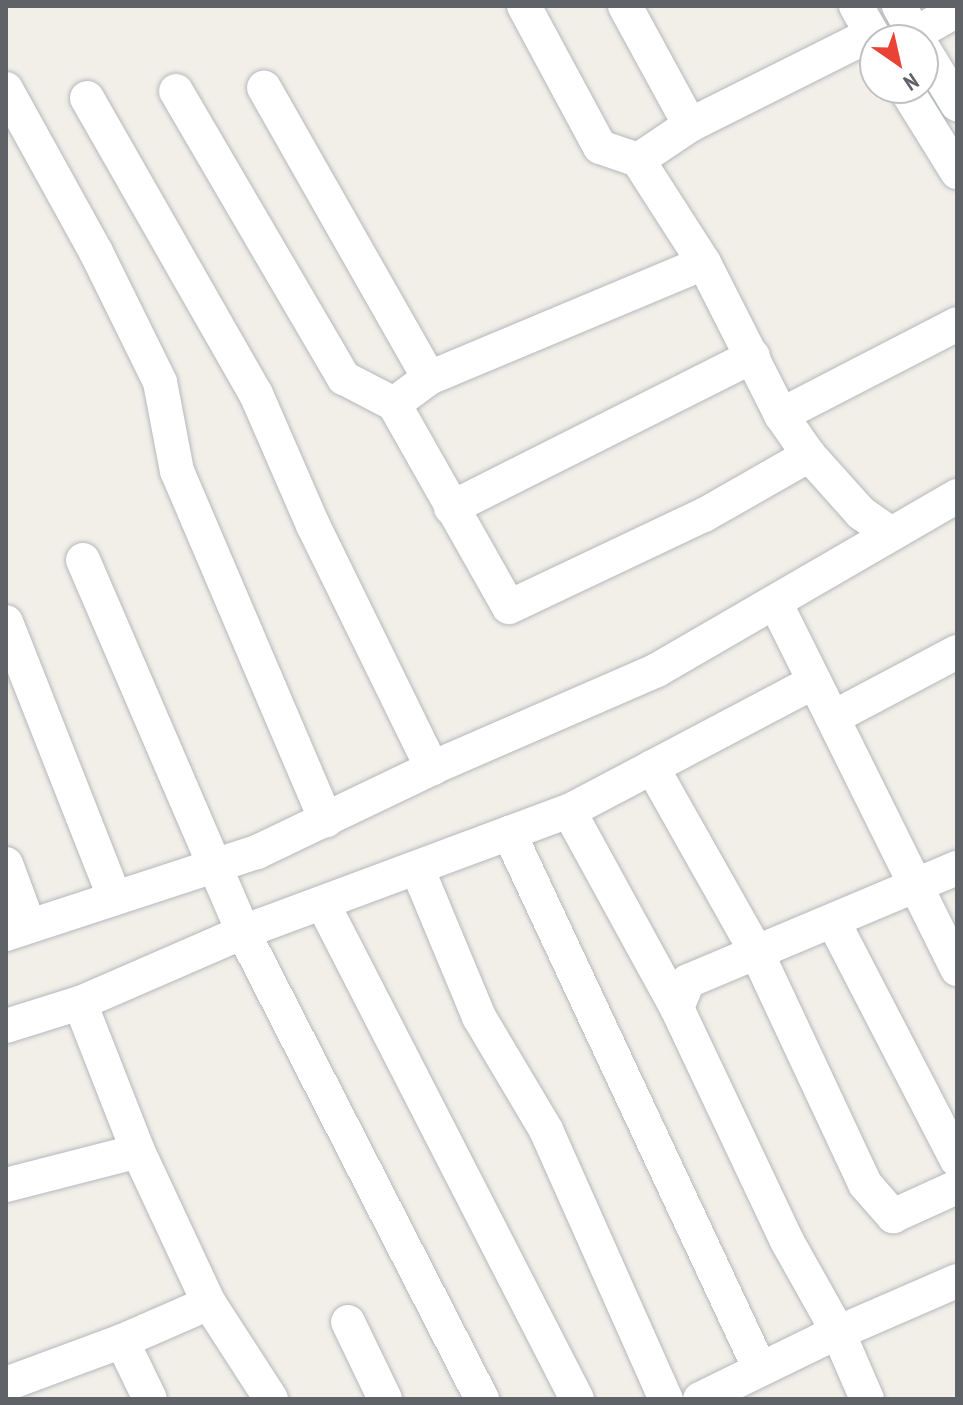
<!DOCTYPE html>
<style>
body{margin:0}
#map{position:relative;width:963px;height:1405px;overflow:hidden;background:#f1efe8;font-family:"PT Sans Narrow",sans-serif}
div>[style]{position:absolute}
.roads{filter:drop-shadow(0 0 2px #b5b8bc) drop-shadow(0 0 2px #b5b8bc)}
.minor>*{height:34px;margin:-17px;padding:0 17px;transform-origin:17px;border-radius:17px;background:#fff}
span{translate:-50% -50%;white-space:nowrap;text-align:center;line-height:1.15;-webkit-text-stroke:7px #fff;paint-order:stroke}
.frame{position:absolute;inset:0;border:8px solid #5f6368;pointer-events:none}
.north{position:absolute;left:859px;top:24px;width:80px;height:80px;box-sizing:border-box;background:#fff;border:2px solid #bfc1c3;border-radius:50%;rotate:146deg;font-size:22px;font-weight:700;line-height:32px;text-align:center;color:#5f6368}
.north::after{content:'';display:block;margin:auto;width:28px;height:36px;background:#ea4335;clip-path:polygon(50% 0,100% 100%,50% 72%,0 100%)}
</style>
<div id="map">
<div class="roads">
<div class="minor">
<i style="left:524px;top:6px;width:160px;rotate:61.7deg"></i>
<i style="left:600px;top:147px;width:40px;rotate:18.9deg"></i>
<i style="left:638px;top:160px;width:122px;rotate:57.3deg"></i>
<i style="left:704px;top:263px;width:170px;rotate:63.1deg"></i>
<i style="left:781px;top:415px;width:49px;rotate:55deg"></i>
<i style="left:809px;top:455px;width:78px;rotate:48.1deg"></i>
<i style="left:861px;top:513px;width:37px;rotate:35deg"></i>
<i style="left:625px;top:6px;width:136px;rotate:61.4deg"></i>
<i style="left:856px;top:6px;width:39px;rotate:60deg"></i>
<i style="left:899px;top:6px;width:39px;rotate:61deg"></i>
<i style="left:915px;top:34px;width:48px;rotate:-29.7deg"></i>
<i style="left:923px;top:48px;width:66px;rotate:58.7deg"></i>
<i style="left:905px;top:88px;width:99px;rotate:58.2deg"></i>
<i style="left:6px;top:89px;width:186px;rotate:61.1deg"></i>
<i style="left:96px;top:252px;width:145px;rotate:63.8deg"></i>
<i style="left:160px;top:382px;width:91px;rotate:79.2deg"></i>
<i style="left:177px;top:471px;width:380px;rotate:66.9deg"></i>
<i style="left:176px;top:91px;width:333px;rotate:59.7deg"></i>
<i style="left:344px;top:378px;width:56px;rotate:27.5deg"></i>
<i style="left:394px;top:404px;width:44px;rotate:-36.6deg"></i>
<i style="left:429px;top:378px;width:334px;rotate:-119.6deg"></i>
<i style="left:87px;top:98px;width:341px;rotate:60.3deg"></i>
<i style="left:256px;top:394px;width:143px;rotate:66.5deg"></i>
<i style="left:313px;top:525px;width:271px;rotate:63.9deg"></i>
<i style="left:638px;top:160px;width:63px;rotate:-33.9deg"></i>
<i style="left:690px;top:125px;width:203px;rotate:-26.6deg"></i>
<i style="left:429px;top:378px;width:298px;rotate:-22.7deg"></i>
<i style="left:394px;top:404px;width:233px;rotate:60.5deg"></i>
<i style="left:509px;top:607px;width:216px;rotate:-25.3deg"></i>
<i style="left:704px;top:515px;width:121px;rotate:-29.7deg"></i>
<i style="left:781px;top:415px;width:198px;rotate:-27.3deg"></i>
<i style="left:451px;top:508px;width:338px;rotate:-26.7deg"></i>
<i style="left:83px;top:560px;width:405px;rotate:66.7deg"></i>
<i style="left:243px;top:932px;width:525px;rotate:62.9deg"></i>
<i style="left:775px;top:602px;width:410px;rotate:63.6deg"></i>
<i style="left:6px;top:622px;width:295px;rotate:68.5deg"></i>
<i style="left:834px;top:717px;width:139px;rotate:-27.9deg"></i>
<i style="left:652px;top:767px;width:214px;rotate:60.6deg"></i>
<i style="left:757px;top:953px;width:255px;rotate:64.9deg"></i>
<i style="left:865px;top:1184px;width:43px;rotate:48.8deg"></i>
<i style="left:893px;top:1216px;width:70px;rotate:-24.4deg"></i>
<i style="left:569px;top:811px;width:225px;rotate:61.3deg"></i>
<i style="left:509px;top:833px;width:592px;rotate:64.91deg"></i>
<i style="left:6px;top:864px;width:66px;rotate:69.6deg"></i>
<i style="left:417px;top:868px;width:161px;rotate:67.4deg"></i>
<i style="left:479px;top:1017px;width:131px;rotate:59.3deg"></i>
<i style="left:546px;top:1130px;width:295px;rotate:66deg"></i>
<i style="left:323px;top:904px;width:556px;rotate:62.84deg"></i>
<i style="left:833px;top:921px;width:269px;rotate:62.6deg"></i>
<i style="left:6px;top:934px;width:264px;rotate:-18.1deg"></i>
<i style="left:257px;top:852px;width:194px;rotate:-25.6deg"></i>
<i style="left:432px;top:768px;width:245px;rotate:-23.5deg"></i>
<i style="left:657px;top:670px;width:347px;rotate:-30.1deg"></i>
<i style="left:80px;top:1003px;width:159px;rotate:68.6deg"></i>
<i style="left:138px;top:1151px;width:168px;rotate:65deg"></i>
<i style="left:209px;top:1303px;width:114px;rotate:57.1deg"></i>
<i style="left:6px;top:1026px;width:77px;rotate:-17.3deg"></i>
<i style="left:80px;top:1003px;width:178px;rotate:-23.5deg"></i>
<i style="left:243px;top:932px;width:348px;rotate:-20.4deg"></i>
<i style="left:569px;top:811px;width:277px;rotate:-27.8deg"></i>
<i style="left:6px;top:1185px;width:136px;rotate:-14.4deg"></i>
<i style="left:348px;top:1322px;width:85px;rotate:64.3deg"></i>
<i style="left:122px;top:1341px;width:64px;rotate:64.2deg"></i>
<i style="left:6px;top:1384px;width:124px;rotate:-20.3deg"></i>
<i style="left:122px;top:1341px;width:95px;rotate:-23.6deg"></i>
<i style="left:700px;top:1399px;width:135px;rotate:-26deg"></i>
<i style="left:821px;top:1340px;width:148px;rotate:-23.5deg"></i>
<i style="left:867px;top:1399px;width:73px;rotate:-113.4deg"></i>
<i style="left:838px;top:1332px;width:104px;rotate:-119.3deg"></i>
<i style="left:787px;top:1241px;width:258px;rotate:-115.3deg"></i>
<i style="left:677px;top:1008px;width:29px;rotate:-68deg"></i>
<i style="left:688px;top:981px;width:292px;rotate:-22.8deg"></i>
</div>
</div>
<div class="frame"></div>
<div class="north">N</div>
</div>
